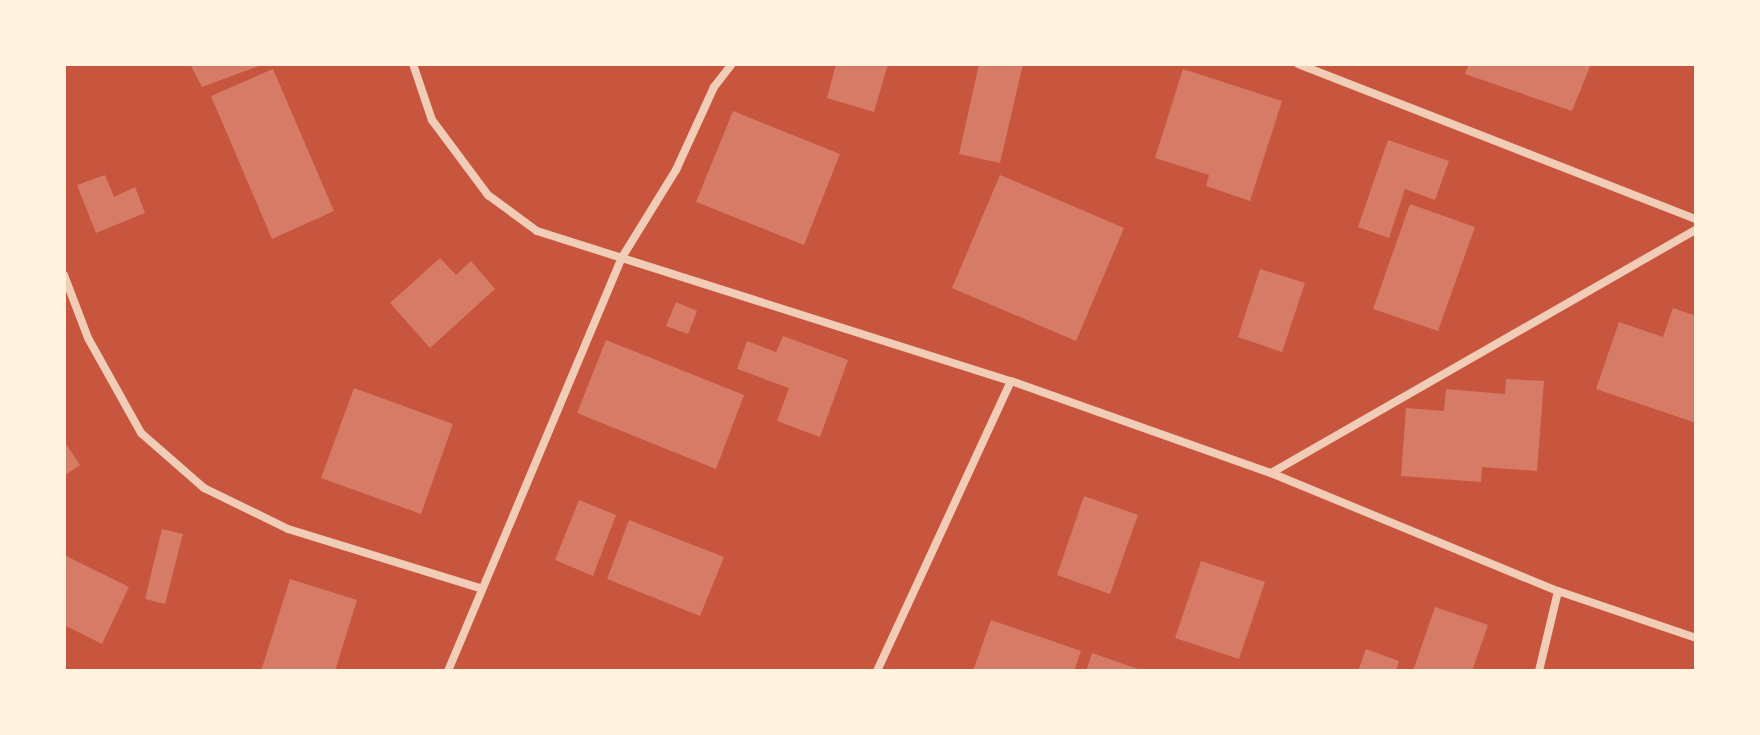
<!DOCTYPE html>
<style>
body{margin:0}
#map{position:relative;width:1760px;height:735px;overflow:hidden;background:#c8553d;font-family:"Roboto Serif",serif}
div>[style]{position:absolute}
.building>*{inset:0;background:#d67c66}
.minor>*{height:8px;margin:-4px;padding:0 4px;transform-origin:4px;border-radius:4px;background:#f1ccb7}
span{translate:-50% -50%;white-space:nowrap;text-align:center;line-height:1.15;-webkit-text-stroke:7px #fff3e0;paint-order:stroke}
.frame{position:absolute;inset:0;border:66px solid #fff3e0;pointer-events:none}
</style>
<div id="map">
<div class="building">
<i style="clip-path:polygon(190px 64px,264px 64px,202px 87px)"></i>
<i style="clip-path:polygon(836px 64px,888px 64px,874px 112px,827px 98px)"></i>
<i style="clip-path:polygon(979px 64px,1023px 64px,1000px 163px,959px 154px)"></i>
<i style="clip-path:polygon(1469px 64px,1591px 64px,1572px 111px,1465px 74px)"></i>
<i style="clip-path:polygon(273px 69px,334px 211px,272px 239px,211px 96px)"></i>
<i style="clip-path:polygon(1183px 69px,1282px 101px,1250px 201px,1206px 186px,1209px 175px,1155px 158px)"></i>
<i style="clip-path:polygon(733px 111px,840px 154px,804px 245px,696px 202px)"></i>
<i style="clip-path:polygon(1388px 140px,1449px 161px,1435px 200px,1405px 189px,1389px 238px,1358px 227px)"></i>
<i style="clip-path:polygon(105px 175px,114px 197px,135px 187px,145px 213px,96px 233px,77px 185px)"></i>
<i style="clip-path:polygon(1000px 175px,1124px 228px,1076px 341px,952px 288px)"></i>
<i style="clip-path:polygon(1410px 204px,1475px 227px,1438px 331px,1373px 309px)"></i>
<i style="clip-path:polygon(440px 258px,456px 275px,471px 261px,495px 289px,430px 348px,390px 303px)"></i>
<i style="clip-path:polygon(1260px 269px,1305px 283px,1282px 352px,1238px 337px)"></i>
<i style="clip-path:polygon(676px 302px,697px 311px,688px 334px,666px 326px)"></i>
<i style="clip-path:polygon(1673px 308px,1696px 316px,1696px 423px,1596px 389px,1619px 322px,1663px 337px)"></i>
<i style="clip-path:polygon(783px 336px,848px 360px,820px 437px,777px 421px,789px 388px,737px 369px,747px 341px,776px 352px)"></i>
<i style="clip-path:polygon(606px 340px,744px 395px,716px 469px,577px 413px)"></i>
<i style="clip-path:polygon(1506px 379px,1544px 381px,1537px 471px,1482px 467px,1481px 482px,1401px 476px,1406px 408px,1444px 411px,1446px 389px,1505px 394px)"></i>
<i style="clip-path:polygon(354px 388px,453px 424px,421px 514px,321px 478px)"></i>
<i style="clip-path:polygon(64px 441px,80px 465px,64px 476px)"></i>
<i style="clip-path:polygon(1084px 496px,1138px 515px,1110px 594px,1057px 575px)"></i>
<i style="clip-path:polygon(579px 500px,616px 515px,593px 576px,555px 560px)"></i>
<i style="clip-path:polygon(629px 520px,724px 557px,700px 616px,607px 579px)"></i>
<i style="clip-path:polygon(162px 529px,183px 534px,165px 604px,145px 599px)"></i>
<i style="clip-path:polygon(66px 556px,129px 587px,102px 644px,64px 625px)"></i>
<i style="clip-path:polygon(1201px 561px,1265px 582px,1239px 659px,1175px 638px)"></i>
<i style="clip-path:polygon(290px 579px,357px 600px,335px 671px,261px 671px)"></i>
<i style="clip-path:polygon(1435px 607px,1488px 625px,1472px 671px,1413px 671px)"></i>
<i style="clip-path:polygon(991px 620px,1081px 651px,1074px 671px,973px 671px)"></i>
<i style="clip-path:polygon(1366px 649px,1399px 661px,1396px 671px,1358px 671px)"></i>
<i style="clip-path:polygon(1092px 653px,1144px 671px,1086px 671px)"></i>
</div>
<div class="minor">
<i style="left:413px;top:64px;width:59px;rotate:71.3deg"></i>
<i style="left:432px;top:120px;width:94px;rotate:53.3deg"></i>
<i style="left:488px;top:195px;width:61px;rotate:36.3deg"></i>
<i style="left:537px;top:231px;width:497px;rotate:17.6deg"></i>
<i style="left:1011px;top:381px;width:276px;rotate:19.5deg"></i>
<i style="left:1271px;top:473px;width:310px;rotate:22.4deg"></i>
<i style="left:1558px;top:591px;width:146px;rotate:18.8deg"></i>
<i style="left:1298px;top:64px;width:427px;rotate:21.3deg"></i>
<i style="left:64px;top:275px;width:67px;rotate:69.1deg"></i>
<i style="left:88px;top:338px;width:109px;rotate:60.8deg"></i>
<i style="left:141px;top:433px;width:84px;rotate:41.1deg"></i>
<i style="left:204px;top:488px;width:93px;rotate:26deg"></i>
<i style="left:288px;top:529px;width:201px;rotate:17.1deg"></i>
<i style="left:1271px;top:473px;width:490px;rotate:-29.8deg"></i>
<i style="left:448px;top:671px;width:447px;rotate:-67.2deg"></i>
<i style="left:621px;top:259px;width:105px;rotate:-58.3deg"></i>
<i style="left:676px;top:170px;width:91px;rotate:-65.4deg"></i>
<i style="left:714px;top:87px;width:29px;rotate:-52deg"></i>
<i style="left:877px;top:671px;width:319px;rotate:-65.2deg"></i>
<i style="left:1539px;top:671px;width:82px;rotate:-76.6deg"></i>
</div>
<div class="frame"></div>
</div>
